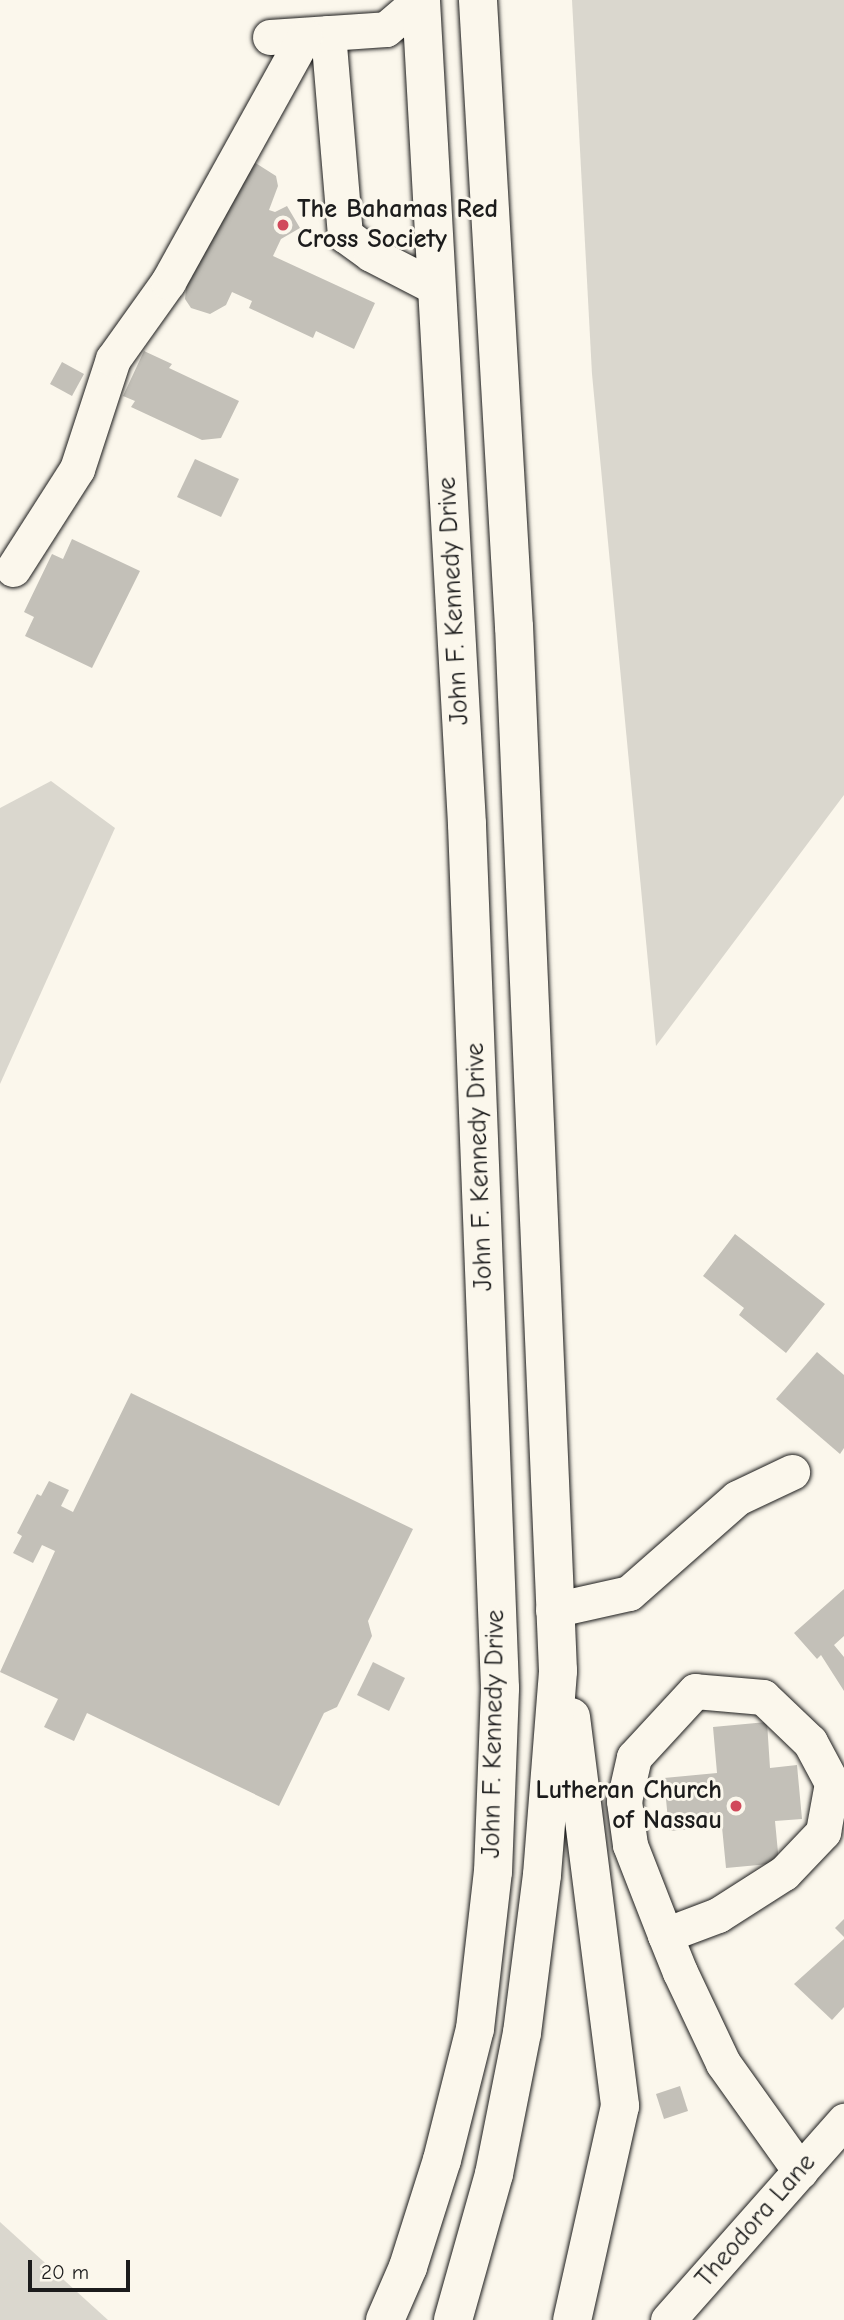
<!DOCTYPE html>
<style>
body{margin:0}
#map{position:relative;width:844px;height:2320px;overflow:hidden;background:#fbf7ec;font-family:"Comic Neue",sans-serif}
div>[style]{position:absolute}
.green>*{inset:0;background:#dad7ce}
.building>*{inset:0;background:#c3c0b8}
.roads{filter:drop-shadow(0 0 2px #1c1c1c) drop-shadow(0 0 2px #1c1c1c)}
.minor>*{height:35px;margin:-17.5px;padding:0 17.5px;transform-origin:17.5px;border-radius:17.5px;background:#fbf7ec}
.highway>*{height:38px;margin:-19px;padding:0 19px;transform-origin:19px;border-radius:19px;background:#fbf7ec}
.dots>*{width:19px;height:19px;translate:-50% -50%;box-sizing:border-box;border:4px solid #fbf7ec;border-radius:50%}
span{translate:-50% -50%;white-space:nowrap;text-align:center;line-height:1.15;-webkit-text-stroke:6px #fbf7ec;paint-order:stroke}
.poi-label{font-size:26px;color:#1c1c1c;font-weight:700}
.left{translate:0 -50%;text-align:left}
.right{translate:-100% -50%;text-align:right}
.street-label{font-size:26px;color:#1c1c1c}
.scale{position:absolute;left:28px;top:2260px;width:102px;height:32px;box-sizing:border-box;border:4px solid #1c1c1c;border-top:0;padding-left:9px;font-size:21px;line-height:24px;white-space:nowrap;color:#1c1c1c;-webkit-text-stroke:5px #fbf7ec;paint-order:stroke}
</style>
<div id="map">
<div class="green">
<i style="clip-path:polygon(572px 0,844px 0,844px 795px,656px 1046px,592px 374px)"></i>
<i style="clip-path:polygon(51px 781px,115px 828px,0 1084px,0 808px)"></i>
<i style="clip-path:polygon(0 2222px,108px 2320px,0 2320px)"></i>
</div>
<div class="building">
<i style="clip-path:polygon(254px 162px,276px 176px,278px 186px,269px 210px,275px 212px,287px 206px,300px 228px,281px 239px,273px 256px,375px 303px,354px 349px,316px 331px,313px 338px,249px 308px,252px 301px,232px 292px,226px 305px,210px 314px,191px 308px,185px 299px,187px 279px)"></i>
<i style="clip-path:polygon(144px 351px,172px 364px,169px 368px,239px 401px,221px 438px,202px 440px,131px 407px,135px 401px,123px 396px)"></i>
<i style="clip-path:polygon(62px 362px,84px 374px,72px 396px,50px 384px)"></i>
<i style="clip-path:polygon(195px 459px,239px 479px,221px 517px,177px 497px)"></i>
<i style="clip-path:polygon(72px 539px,140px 571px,92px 668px,25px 636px,34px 617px,24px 612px,52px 554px,63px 559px)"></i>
<i style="clip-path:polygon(735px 1234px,825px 1304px,786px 1353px,739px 1315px,744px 1308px,703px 1276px)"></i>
<i style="clip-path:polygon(817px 1352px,844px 1375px,844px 1448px,840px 1454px,776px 1399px)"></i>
<i style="clip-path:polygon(131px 1393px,413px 1529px,368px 1621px,372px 1636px,337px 1707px,324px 1713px,279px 1806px,87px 1713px,74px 1741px,44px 1727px,58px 1699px,0 1672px,55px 1551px,42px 1545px,33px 1563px,13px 1553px,22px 1536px,17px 1533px,37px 1494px,41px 1496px,49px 1481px,69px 1490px,61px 1506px,73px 1512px)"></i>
<i style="clip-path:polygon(844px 1589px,844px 1636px,834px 1645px,844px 1657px,844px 1691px,821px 1655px,817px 1659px,794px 1633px)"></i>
<i style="clip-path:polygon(373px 1662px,405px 1678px,389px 1711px,357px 1695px)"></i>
<i style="clip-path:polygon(767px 1722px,770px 1768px,797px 1765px,802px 1819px,775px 1821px,779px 1863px,726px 1868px,722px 1827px,669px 1831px,664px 1778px,717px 1773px,713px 1727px)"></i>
<i style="clip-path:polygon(844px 1919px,844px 1937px,835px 1928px)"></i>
<i style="clip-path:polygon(844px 1939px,844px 2007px,832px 2020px,794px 1984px)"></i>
<i style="clip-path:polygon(680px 2086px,688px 2111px,664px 2119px,656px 2094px)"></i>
</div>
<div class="roads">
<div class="minor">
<i style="left:328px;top:33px;width:203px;rotate:85.2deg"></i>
<i style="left:345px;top:235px;width:32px;rotate:36deg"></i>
<i style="left:371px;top:254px;width:74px;rotate:27.3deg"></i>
<i style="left:270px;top:37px;width:116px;rotate:-3.9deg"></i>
<i style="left:386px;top:29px;width:45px;rotate:-40.5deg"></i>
<i style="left:13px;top:569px;width:119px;rotate:-57.4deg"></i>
<i style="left:77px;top:469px;width:116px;rotate:-71.9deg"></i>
<i style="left:113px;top:359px;width:95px;rotate:-54.5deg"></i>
<i style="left:168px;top:282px;width:282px;rotate:-61deg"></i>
<i style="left:553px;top:1610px;width:78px;rotate:-12.6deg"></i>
<i style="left:629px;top:1593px;width:144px;rotate:-41.3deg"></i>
<i style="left:737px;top:1498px;width:61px;rotate:-25.3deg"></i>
<i style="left:665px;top:1935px;width:57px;rotate:-20.7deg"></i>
<i style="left:718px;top:1915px;width:78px;rotate:-32.5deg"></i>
<i style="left:784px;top:1873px;width:57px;rotate:-46.4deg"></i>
<i style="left:823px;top:1832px;width:50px;rotate:-79.6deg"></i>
<i style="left:832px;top:1783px;width:47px;rotate:-118.2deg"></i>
<i style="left:810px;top:1742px;width:65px;rotate:-136.2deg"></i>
<i style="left:763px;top:1697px;width:68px;rotate:-175deg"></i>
<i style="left:695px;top:1691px;width:90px;rotate:132.7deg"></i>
<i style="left:634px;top:1757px;width:45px;rotate:102.8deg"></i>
<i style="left:624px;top:1801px;width:44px;rotate:82.2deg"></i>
<i style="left:630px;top:1845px;width:97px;rotate:68.7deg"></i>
<i style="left:665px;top:1935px;width:40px;rotate:68deg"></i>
<i style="left:680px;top:1972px;width:101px;rotate:64.7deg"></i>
<i style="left:723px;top:2063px;width:133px;rotate:54.5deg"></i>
<i style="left:668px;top:2320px;width:266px;rotate:-48.5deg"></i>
</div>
<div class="highway">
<i style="left:571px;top:1717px;width:392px;rotate:82.8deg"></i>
<i style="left:620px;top:2106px;width:219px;rotate:102.6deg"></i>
<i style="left:385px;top:2320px;width:58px;rotate:-66.5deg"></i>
<i style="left:408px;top:2267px;width:112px;rotate:-72.4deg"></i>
<i style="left:442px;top:2160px;width:135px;rotate:-75.9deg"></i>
<i style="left:475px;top:2029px;width:158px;rotate:-83.5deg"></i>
<i style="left:493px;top:1872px;width:184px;rotate:-87.8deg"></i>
<i style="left:500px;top:1688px;width:865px;rotate:-92.19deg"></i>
<i style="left:467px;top:824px;width:825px;rotate:-93.2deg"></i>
<i style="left:453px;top:2320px;width:152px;rotate:-74.3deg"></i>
<i style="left:494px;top:2174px;width:144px;rotate:-78.8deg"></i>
<i style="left:522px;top:2033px;width:159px;rotate:-82.8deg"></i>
<i style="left:542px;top:1875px;width:205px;rotate:-85.5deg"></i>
<i style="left:558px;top:1671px;width:1045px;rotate:-92.41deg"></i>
<i style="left:514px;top:627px;width:628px;rotate:-93.29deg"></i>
</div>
</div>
<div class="dots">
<i style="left:283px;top:225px;background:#d1495b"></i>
<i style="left:736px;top:1806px;background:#d1495b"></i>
</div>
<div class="poi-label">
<span class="left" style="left:297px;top:225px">The Bahamas Red<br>Cross Society</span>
<span class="right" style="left:722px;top:1806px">Lutheran Church<br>of Nassau</span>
</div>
<div class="street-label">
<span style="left:454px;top:601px;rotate:-93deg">John F. Kennedy Drive</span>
<span style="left:480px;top:1167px;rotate:-92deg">John F. Kennedy Drive</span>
<span style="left:494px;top:1734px;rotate:-89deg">John F. Kennedy Drive</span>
<span style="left:756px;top:2221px;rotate:-49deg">Theodora Lane</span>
</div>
<div class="scale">20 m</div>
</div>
